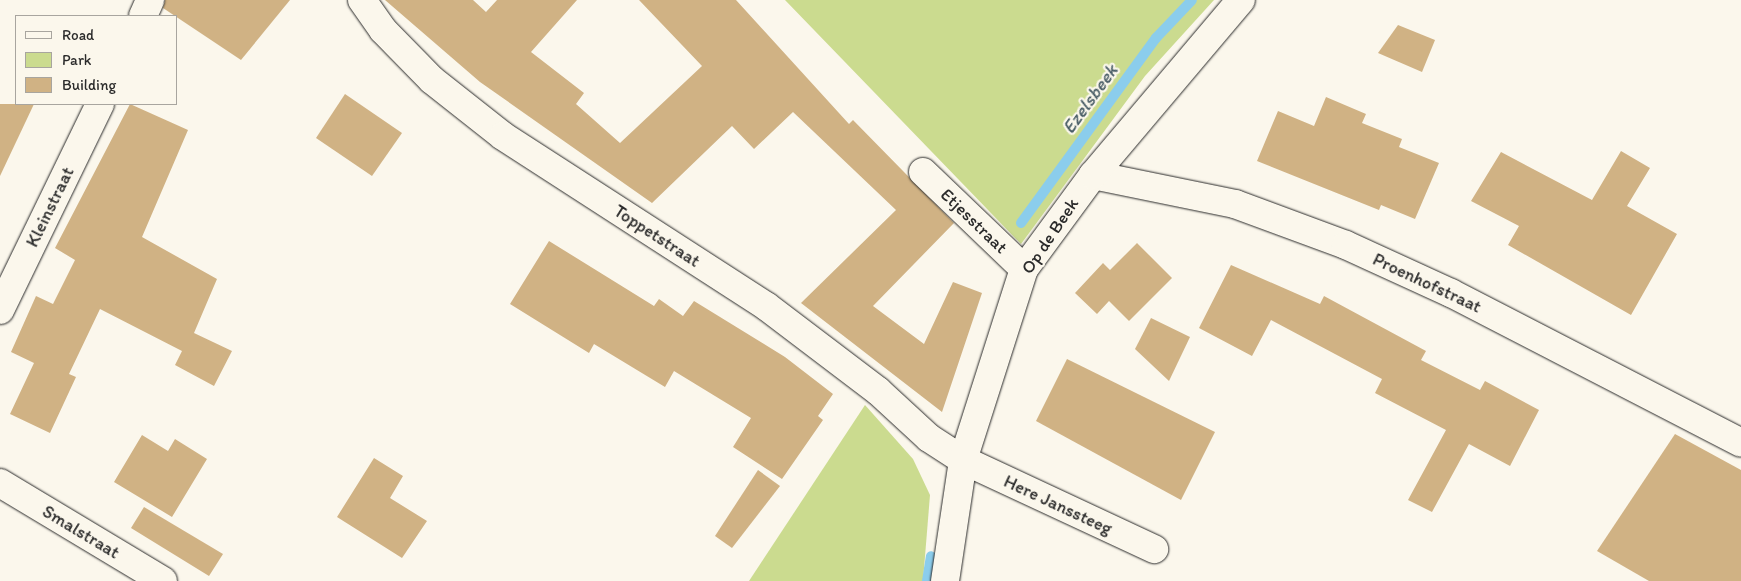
<!DOCTYPE html>
<style>
body{margin:0}
#map{position:relative;width:1741px;height:581px;overflow:hidden;background:#fbf7ec;font-family:Itim,sans-serif}
div>[style]{position:absolute}
.green>*{inset:0;background:#cbdb8f}
.stream>*{height:10px;margin:-5px;padding:0 5px;transform-origin:5px;border-radius:5px;background:#8bcdec}
.building>*{inset:0;background:#d0b284}
.roads{filter:drop-shadow(0 0 1px #2b2b2b) drop-shadow(0 0 1px #2b2b2b)}
.minor>*{height:28px;margin:-14px;padding:0 14px;transform-origin:14px;border-radius:14px;background:#fbf7ec}
span{translate:-50% -50%;white-space:nowrap;text-align:center;line-height:1.15;-webkit-text-stroke:4.5px #fbf7ec;paint-order:stroke}
.street-label{font-size:18px;color:#2b2b2b}
.water-label{font-size:19px;color:#485c65;font-style:italic}
.legend{position:absolute;left:15px;top:15px;width:162px;height:90px;box-sizing:border-box;background:#fbf7ec;border:1px solid #a8a59f;margin:0;padding:6px 9px;list-style:none;font-size:15px;color:#2b2b2b}
.legend li{display:flex;align-items:center;gap:10px;height:25px}
.legend b{width:25px;border:1px solid #a8a59f}
</style>
<div id="map">
<div class="green">
<i style="clip-path:polygon(785px 0,1214px 0,1145px 76px,1021px 244px)"></i>
<i style="clip-path:polygon(865px 405px,913px 459px,930px 495px,923px 581px,749px 581px)"></i>
</div>
<div class="stream">
<i style="left:1021px;top:223px;width:229px;rotate:-53.9deg"></i>
<i style="left:1156px;top:38px;width:52px;rotate:-46.5deg"></i>
<i style="left:927px;top:581px;width:25px;rotate:-81deg"></i>
</div>
<div class="building">
<i style="clip-path:polygon(165px 0,290px 0,241px 60px,163px 8px)"></i>
<i style="clip-path:polygon(385px 0,473px 0,486px 12px,497px 0,577px 0,531px 52px,584px 93px,576px 104px,620px 143px,702px 66px,639px 0,736px 0,849px 124px,853px 120px,954px 223px,873px 306px,924px 344px,953px 282px,982px 293px,942px 412px,801px 303px,896px 210px,793px 112px,754px 149px,732px 126px,652px 203px,480px 82px)"></i>
<i style="clip-path:polygon(1398px 25px,1435px 40px,1422px 72px,1378px 53px)"></i>
<i style="clip-path:polygon(345px 94px,402px 133px,372px 176px,316px 138px)"></i>
<i style="clip-path:polygon(1326px 97px,1366px 114px,1362px 123px,1402px 139px,1399px 147px,1439px 163px,1415px 219px,1381px 205px,1379px 210px,1257px 161px,1278px 111px,1314px 126px)"></i>
<i style="clip-path:polygon(0 104px,34px 104px,0 176px)"></i>
<i style="clip-path:polygon(130px 104px,188px 130px,142px 237px,217px 279px,194px 333px,232px 351px,214px 386px,175px 365px,182px 351px,100px 309px,69px 374px,76px 377px,50px 433px,10px 414px,34px 363px,11px 352px,36px 296px,53px 304px,75px 260px,55px 248px)"></i>
<i style="clip-path:polygon(1621px 151px,1650px 168px,1627px 206px,1677px 234px,1631px 315px,1508px 245px,1519px 226px,1471px 201px,1501px 152px,1592px 200px)"></i>
<i style="clip-path:polygon(549px 241px,654px 306px,659px 299px,683px 316px,694px 301px,785px 357px,833px 394px,818px 416px,823px 420px,782px 479px,733px 447px,751px 418px,674px 371px,665px 387px,594px 344px,589px 353px,510px 304px)"></i>
<i style="clip-path:polygon(1137px 243px,1172px 278px,1129px 321px,1109px 301px,1097px 314px,1075px 293px,1103px 263px,1110px 270px)"></i>
<i style="clip-path:polygon(1231px 265px,1320px 304px,1324px 296px,1426px 351px,1421px 360px,1480px 390px,1485px 381px,1539px 410px,1510px 466px,1469px 444px,1432px 512px,1408px 500px,1446px 430px,1375px 393px,1382px 379px,1271px 320px,1252px 356px,1199px 328px)"></i>
<i style="clip-path:polygon(1151px 318px,1190px 337px,1169px 381px,1135px 349px)"></i>
<i style="clip-path:polygon(1067px 359px,1215px 432px,1181px 500px,1036px 421px)"></i>
<i style="clip-path:polygon(1675px 434px,1741px 470px,1741px 581px,1649px 581px,1597px 551px)"></i>
<i style="clip-path:polygon(142px 435px,168px 451px,175px 439px,207px 459px,172px 517px,114px 482px)"></i>
<i style="clip-path:polygon(374px 458px,403px 476px,390px 498px,427px 521px,402px 558px,337px 517px)"></i>
<i style="clip-path:polygon(758px 470px,780px 486px,732px 548px,715px 536px)"></i>
<i style="clip-path:polygon(144px 507px,223px 554px,209px 576px,131px 528px)"></i>
</div>
<div class="roads">
<div class="minor">
<i style="left:362px;top:0;width:37px;rotate:55deg"></i>
<i style="left:383px;top:30px;width:70px;rotate:45.6deg"></i>
<i style="left:432px;top:80px;width:90px;rotate:38.3deg"></i>
<i style="left:503px;top:136px;width:313px;rotate:32.9deg"></i>
<i style="left:766px;top:306px;width:141px;rotate:37.2deg"></i>
<i style="left:878px;top:391px;width:69px;rotate:42.7deg"></i>
<i style="left:929px;top:438px;width:40px;rotate:32.9deg"></i>
<i style="left:963px;top:460px;width:211px;rotate:25deg"></i>
<i style="left:143px;top:16px;width:17px;rotate:-66deg"></i>
<i style="left:923px;top:172px;width:140px;rotate:43.8deg"></i>
<i style="left:1093px;top:175px;width:145px;rotate:11.5deg"></i>
<i style="left:1235px;top:204px;width:118px;rotate:20.3deg"></i>
<i style="left:1346px;top:245px;width:115px;rotate:24.6deg"></i>
<i style="left:1451px;top:293px;width:326px;rotate:27.3deg"></i>
<i style="left:0;top:310px;width:229px;rotate:-64.1deg"></i>
<i style="left:0;top:483px;width:190px;rotate:31deg"></i>
<i style="left:945px;top:581px;width:122px;rotate:-81.5deg"></i>
<i style="left:963px;top:460px;width:201px;rotate:-72.3deg"></i>
<i style="left:1024px;top:269px;width:117px;rotate:-53.7deg"></i>
<i style="left:1093px;top:175px;width:229px;rotate:-49.8deg"></i>
</div>
</div>
<div class="street-label">
<span style="left:50px;top:207px;rotate:-64deg">Kleinstraat</span>
<span style="left:974px;top:221px;rotate:44deg">Etjesstraat</span>
<span style="left:657px;top:236px;rotate:33deg">Toppetstraat</span>
<span style="left:1050px;top:236px;rotate:-56deg">Op de Beek</span>
<span style="left:1427px;top:283px;rotate:25deg">Proenhofstraat</span>
<span style="left:1058px;top:505px;rotate:25deg">Here Janssteeg</span>
<span style="left:81px;top:532px;rotate:31deg">Smalstraat</span>
</div>
<div class="water-label">
<span style="left:1090px;top:99px;rotate:-54deg">Ezelsbeek</span>
</div>
<ul class="legend">
<li><b style="height:6px;background:#fbf7ec"></b>Road</li>
<li><b style="height:14px;background:#cbdb8f"></b>Park</li>
<li><b style="height:14px;background:#d0b284"></b>Building</li>
</ul>
</div>
